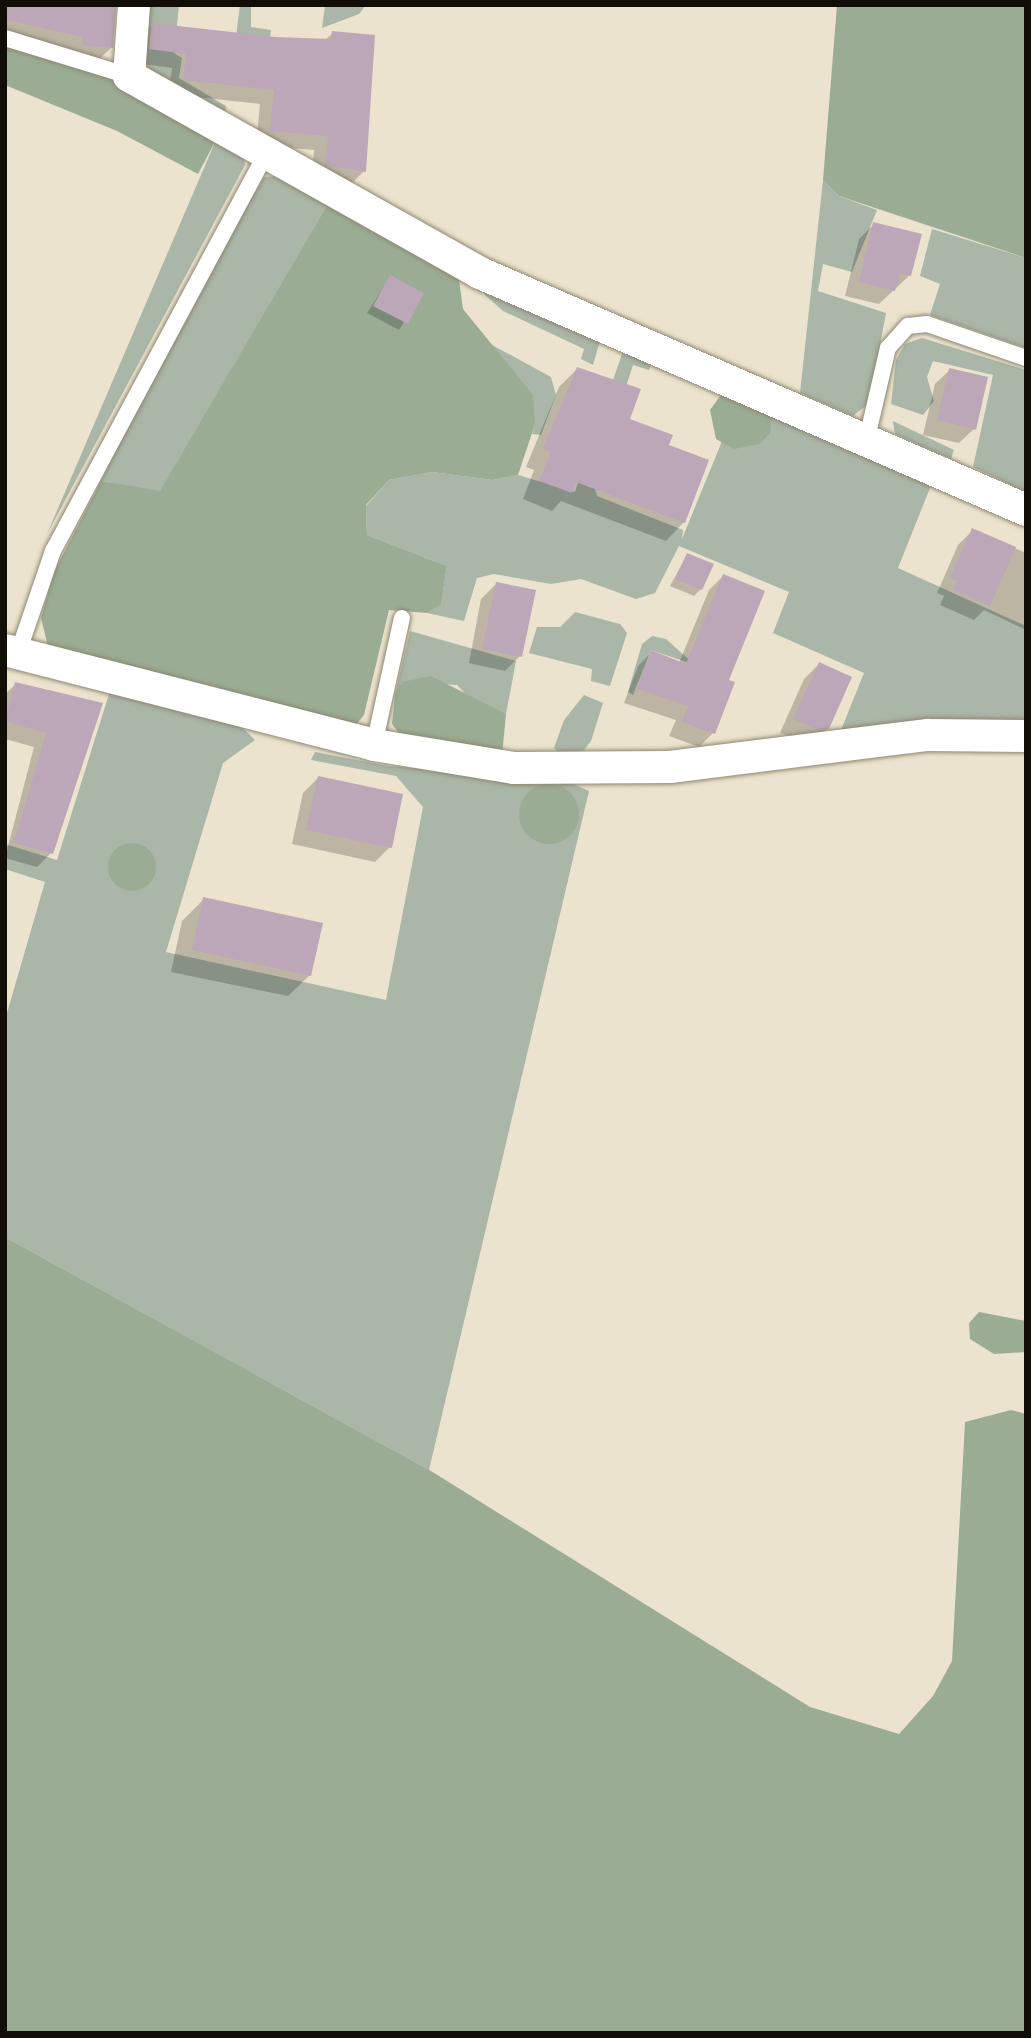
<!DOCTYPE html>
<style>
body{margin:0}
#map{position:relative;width:1031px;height:2038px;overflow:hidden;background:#ebe3cd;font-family:Arial,sans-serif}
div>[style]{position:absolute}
.green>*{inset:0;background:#aab6a7}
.forest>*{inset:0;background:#9aad94}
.round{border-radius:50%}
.shadow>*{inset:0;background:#0003}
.building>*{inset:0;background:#bba7b7}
.roads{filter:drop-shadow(0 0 2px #8d8672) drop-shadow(0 0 2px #8d8672)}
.lane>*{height:16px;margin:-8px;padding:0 8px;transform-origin:8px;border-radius:8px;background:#fff}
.street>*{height:32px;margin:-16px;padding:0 16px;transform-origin:16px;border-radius:16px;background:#fff}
span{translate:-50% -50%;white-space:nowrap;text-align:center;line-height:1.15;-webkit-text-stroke:7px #fff;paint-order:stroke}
.frame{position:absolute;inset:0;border:7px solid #110e07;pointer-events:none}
</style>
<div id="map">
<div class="green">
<i style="clip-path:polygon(146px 5px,179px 5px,174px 53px,182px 58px,179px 78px,226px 106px,225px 115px,150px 71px,142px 55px)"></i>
<i style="clip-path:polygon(240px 5px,251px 5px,251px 27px,271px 30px,269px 47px,232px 67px)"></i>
<i style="clip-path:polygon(366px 5px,359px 14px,322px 28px,325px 6px)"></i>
<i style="clip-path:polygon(216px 140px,243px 153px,245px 165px,47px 534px)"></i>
<i style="clip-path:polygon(279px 176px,327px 205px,160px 492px,101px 481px,156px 364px,264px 177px)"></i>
<i style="clip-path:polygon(823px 180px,839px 196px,877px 210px,852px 272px,823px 264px,818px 291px,886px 313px,869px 403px,853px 416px,800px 393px)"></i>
<i style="clip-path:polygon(932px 229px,1026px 258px,1026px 348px,930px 315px,940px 284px,920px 276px)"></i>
<i style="clip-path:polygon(486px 286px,600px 341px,593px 365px,581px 359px,584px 349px,503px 311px,485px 295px)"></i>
<i style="clip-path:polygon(922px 338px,1026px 370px,1026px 492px,973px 467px,993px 375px,933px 361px,927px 377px,934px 401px,923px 415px,891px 404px,896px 360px,905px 344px)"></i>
<i style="clip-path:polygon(483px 340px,551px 377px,556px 395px,541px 435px,532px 434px,535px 424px)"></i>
<i style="clip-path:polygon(624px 348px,652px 361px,649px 370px,633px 365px,594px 485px,597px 496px,683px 530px,682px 539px,740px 397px,934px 478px,898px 568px,1026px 626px,1026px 726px,839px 735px,864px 673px,773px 633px,789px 592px,679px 546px,655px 593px,636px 599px,581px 579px,551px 584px,494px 574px,477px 578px,464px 621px,427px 613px,441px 603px,447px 566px,367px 535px,366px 506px,389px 480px,432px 472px,493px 480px,518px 475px,575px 492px)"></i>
<i style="clip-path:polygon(893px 421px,954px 450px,951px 459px,895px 434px)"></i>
<i style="clip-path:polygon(575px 612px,620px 624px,627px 633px,610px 686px,591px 681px,592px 669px,529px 653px,537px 627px,560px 627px)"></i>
<i style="clip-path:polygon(410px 631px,516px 661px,506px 714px,473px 702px,457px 685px,403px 682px,395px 695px)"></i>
<i style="clip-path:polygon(652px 636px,666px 639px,695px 665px,651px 650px,633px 695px,628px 692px,642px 644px)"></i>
<i style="clip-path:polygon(110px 691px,241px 726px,255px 740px,223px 763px,166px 952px,386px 1000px,423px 807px,396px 776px,311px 760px,315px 752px,388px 766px,567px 781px,589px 791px,429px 1470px,5px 1237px,5px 1020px,45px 882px,5px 869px,5px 844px,57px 860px)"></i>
<i style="clip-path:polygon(584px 695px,603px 703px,591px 741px,580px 755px,559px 754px,554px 748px,564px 720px)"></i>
</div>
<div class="forest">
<i style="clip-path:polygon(837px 5px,1026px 5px,1026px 258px,839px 196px,823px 180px)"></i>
<i style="clip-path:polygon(5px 46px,125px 82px,216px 140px,198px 174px,117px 131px,5px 85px)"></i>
<i style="clip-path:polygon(327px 205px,458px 272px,463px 309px,533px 395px,535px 424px,518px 475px,493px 480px,432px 472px,389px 480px,366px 505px,367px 535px,447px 566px,441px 604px,427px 613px,389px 610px,364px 715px,354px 727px,49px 651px,41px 618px,54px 572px,101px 481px,160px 491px)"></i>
<i style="clip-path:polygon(723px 392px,772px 415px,770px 433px,760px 444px,734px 449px,716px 439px,710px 410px)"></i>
<i style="clip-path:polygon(431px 676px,506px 714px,502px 756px,404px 740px,392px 724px,395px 695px,402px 682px)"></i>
<i class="round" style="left:519px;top:784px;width:60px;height:60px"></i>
<i class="round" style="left:108px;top:843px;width:48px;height:48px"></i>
<i style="clip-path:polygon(5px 1237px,431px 1471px,810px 1707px,899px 1734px,933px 1696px,952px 1661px,965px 1422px,1011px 1410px,1026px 1414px,1026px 2033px,5px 2033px)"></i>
<i style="clip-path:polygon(979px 1312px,1026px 1321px,1026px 1352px,994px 1354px,970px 1339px,969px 1323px)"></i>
</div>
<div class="shadow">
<i style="clip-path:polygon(5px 5px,111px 48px,97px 61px,70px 58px,70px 50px,13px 37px,5px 30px)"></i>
<i style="clip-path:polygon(152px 25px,275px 39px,325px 40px,333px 33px,364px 171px,350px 185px,312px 179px,314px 150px,256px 145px,260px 104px,169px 94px,172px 68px,136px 63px,137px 39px)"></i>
<i style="clip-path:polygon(874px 224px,910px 275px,879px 304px,845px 296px,859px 239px)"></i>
<i style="clip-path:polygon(390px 277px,422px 294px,399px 330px,367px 313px)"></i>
<i style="clip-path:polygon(577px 369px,628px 420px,667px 446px,684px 522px,666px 541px,561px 501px,552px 511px,523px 499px,534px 470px,526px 467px,559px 387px)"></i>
<i style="clip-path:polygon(950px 370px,974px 429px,959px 443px,923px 435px,935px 384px)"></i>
<i style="clip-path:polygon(973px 530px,1026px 553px,1026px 630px,984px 610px,974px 620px,940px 605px,944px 596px,937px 593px,958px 545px)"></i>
<i style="clip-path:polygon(687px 555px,701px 589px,694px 596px,670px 586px)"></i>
<i style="clip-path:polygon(723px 576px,726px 681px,713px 733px,699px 747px,669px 736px,676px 720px,624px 703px,638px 666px,652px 652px,679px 663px,709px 590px)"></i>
<i style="clip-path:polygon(496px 584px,520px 656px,505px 671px,469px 663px,481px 599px)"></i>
<i style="clip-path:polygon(819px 664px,828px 728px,813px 743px,780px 733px,804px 679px)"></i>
<i style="clip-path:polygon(16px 684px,101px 705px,51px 853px,37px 867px,5px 858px,34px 747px,5px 739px,5px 694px)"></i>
<i style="clip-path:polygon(318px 778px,390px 847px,375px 862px,292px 844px,303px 793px)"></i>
<i style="clip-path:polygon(204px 899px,310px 975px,288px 996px,171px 972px,182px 921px)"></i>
</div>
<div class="building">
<i style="clip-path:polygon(5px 5px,116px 5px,113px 48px,82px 46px,83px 37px,5px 20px)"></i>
<i style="clip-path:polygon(151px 23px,275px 37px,331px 39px,332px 31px,375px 35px,366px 172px,325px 165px,328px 136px,270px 131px,274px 90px,183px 80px,186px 54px,149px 49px)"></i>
<i style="clip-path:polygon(873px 222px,922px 234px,911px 276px,900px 273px,895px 291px,859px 282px)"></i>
<i style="clip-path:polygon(390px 275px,424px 293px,408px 324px,373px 306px)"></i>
<i style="clip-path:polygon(577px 367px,641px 389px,630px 419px,673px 435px,669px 445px,709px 460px,685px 523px,576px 482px,572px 493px,539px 481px,551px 452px,543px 449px)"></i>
<i style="clip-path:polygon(949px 368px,988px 377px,976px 430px,937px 420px)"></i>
<i style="clip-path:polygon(972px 528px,1016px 547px,990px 606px,953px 590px,957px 581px,950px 578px)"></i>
<i style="clip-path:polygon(687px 553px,714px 564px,702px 590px,675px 579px)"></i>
<i style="clip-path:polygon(723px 574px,765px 591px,729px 680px,735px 682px,715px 734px,682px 722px,688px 706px,637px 689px,651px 650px,686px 664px)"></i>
<i style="clip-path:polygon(496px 582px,536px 590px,522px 657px,482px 649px)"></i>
<i style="clip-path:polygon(819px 662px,852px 677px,829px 729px,819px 730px,793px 719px)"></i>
<i style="clip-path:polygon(15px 682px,103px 703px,53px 854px,14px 843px,46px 733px,5px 721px)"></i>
<i style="clip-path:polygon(318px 776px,403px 794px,392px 848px,306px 830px)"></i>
<i style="clip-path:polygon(203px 897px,323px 923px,311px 976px,192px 950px)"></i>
</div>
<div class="roads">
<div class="lane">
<i style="left:5px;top:38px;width:130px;rotate:17deg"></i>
<i style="left:867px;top:438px;width:92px;rotate:-76.9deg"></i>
<i style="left:888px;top:348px;width:30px;rotate:-48deg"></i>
<i style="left:908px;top:326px;width:19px;rotate:-6deg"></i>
<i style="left:927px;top:324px;width:105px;rotate:19deg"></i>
<i style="left:18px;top:653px;width:108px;rotate:-71.1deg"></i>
<i style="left:53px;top:551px;width:451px;rotate:-61.8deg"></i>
<i style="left:374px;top:745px;width:130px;rotate:-77.6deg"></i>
</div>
<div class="street">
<i style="left:134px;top:5px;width:71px;rotate:94deg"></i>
<i style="left:129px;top:76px;width:403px;rotate:29.3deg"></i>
<i style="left:480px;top:273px;width:595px;rotate:23.46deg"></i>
<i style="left:5px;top:650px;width:381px;rotate:14.4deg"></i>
<i style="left:374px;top:745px;width:142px;rotate:9.3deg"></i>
<i style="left:514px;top:768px;width:156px;rotate:-0.4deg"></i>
<i style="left:670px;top:767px;width:260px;rotate:-7.1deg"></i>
<i style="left:928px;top:735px;width:98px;rotate:0.6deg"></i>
</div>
</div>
<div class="frame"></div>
</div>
